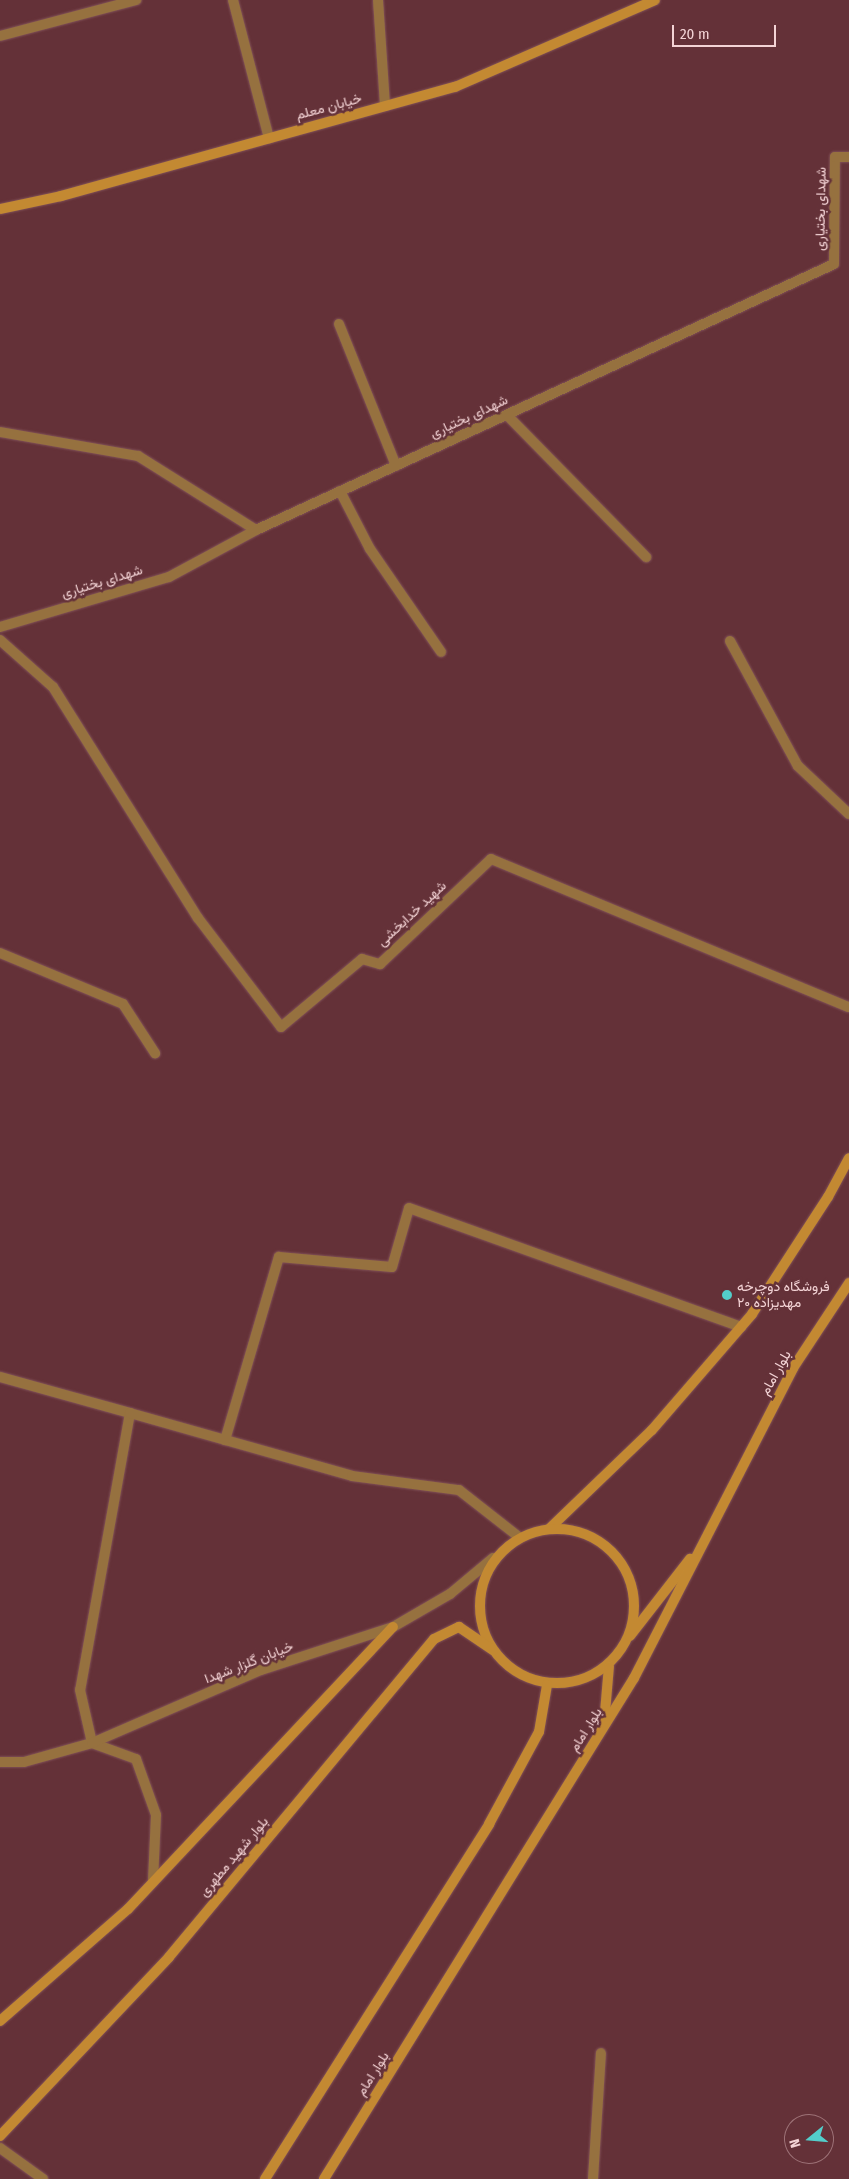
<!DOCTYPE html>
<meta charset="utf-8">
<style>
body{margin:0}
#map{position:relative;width:849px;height:2179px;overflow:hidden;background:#643138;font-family:"Fira Sans Condensed",Vazirmatn,sans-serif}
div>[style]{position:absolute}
.roads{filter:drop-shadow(0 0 1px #815157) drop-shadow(0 0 1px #815157)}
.street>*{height:10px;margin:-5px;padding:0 5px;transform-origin:5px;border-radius:5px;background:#96713f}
.secondary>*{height:10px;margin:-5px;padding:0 5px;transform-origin:5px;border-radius:5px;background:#c38932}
.secondary>.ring{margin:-5px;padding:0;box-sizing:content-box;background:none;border:10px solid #c38932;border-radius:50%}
.dots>*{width:14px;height:14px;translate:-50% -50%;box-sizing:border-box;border:2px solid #643138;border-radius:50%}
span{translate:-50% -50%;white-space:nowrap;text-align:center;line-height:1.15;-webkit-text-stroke:5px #643138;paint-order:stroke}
.street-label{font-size:14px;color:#f3d3d5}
.poi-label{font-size:14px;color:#f3d3d5}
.left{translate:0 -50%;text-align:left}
.north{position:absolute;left:784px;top:2114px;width:50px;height:50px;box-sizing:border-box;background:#643138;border:1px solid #9d7277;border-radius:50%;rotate:253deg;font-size:14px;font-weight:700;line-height:20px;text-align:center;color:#f3d3d5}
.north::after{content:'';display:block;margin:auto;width:18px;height:22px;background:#53cdca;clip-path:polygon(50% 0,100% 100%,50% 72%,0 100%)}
.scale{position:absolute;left:672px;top:25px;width:104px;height:22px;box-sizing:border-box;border:2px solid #f3d3d5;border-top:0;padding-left:6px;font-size:15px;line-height:18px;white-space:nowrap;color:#f3d3d5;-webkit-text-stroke:4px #643138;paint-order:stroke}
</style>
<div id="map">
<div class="roads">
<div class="street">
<i style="left:233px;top:0;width:143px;rotate:75.4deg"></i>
<i style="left:378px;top:0;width:106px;rotate:86.2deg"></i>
<i style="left:0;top:36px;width:141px;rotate:-14.8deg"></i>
<i style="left:339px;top:324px;width:153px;rotate:68.1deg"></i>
<i style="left:507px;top:415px;width:199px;rotate:45.6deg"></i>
<i style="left:0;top:432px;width:140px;rotate:9.9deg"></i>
<i style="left:138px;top:456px;width:139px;rotate:32.1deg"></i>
<i style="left:340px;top:491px;width:65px;rotate:62.7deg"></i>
<i style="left:370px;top:549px;width:125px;rotate:55.4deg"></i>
<i style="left:0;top:627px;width:176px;rotate:-16.5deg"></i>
<i style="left:169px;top:577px;width:99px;rotate:-28.4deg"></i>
<i style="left:256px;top:530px;width:636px;rotate:-24.71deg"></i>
<i style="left:834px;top:264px;width:107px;rotate:-89.5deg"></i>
<i style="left:835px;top:157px;width:14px"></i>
<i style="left:0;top:640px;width:71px;rotate:41.6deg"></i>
<i style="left:53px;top:687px;width:273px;rotate:57.9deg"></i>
<i style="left:198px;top:918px;width:137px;rotate:52.7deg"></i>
<i style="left:281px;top:1027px;width:106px;rotate:-40deg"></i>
<i style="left:362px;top:959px;width:19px;rotate:16deg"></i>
<i style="left:380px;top:964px;width:153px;rotate:-43.4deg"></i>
<i style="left:491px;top:859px;width:387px;rotate:22.5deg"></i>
<i style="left:730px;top:641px;width:142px;rotate:61.5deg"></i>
<i style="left:798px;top:766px;width:70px;rotate:43.3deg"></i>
<i style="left:0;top:953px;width:133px;rotate:22.5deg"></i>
<i style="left:123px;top:1004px;width:59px;rotate:56.9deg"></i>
<i style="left:0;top:1377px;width:135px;rotate:15.5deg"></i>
<i style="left:130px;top:1413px;width:281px;rotate:100.2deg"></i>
<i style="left:80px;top:1690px;width:54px;rotate:77.2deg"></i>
<i style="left:92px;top:1743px;width:47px;rotate:20deg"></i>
<i style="left:136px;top:1759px;width:59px;rotate:70.3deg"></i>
<i style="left:156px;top:1815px;width:67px;rotate:92.6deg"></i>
<i style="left:130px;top:1413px;width:231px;rotate:15.8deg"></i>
<i style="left:352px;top:1476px;width:108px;rotate:7.5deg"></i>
<i style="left:459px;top:1490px;width:76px;rotate:38.1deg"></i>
<i style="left:225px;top:1440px;width:191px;rotate:-73.6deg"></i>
<i style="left:279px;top:1257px;width:113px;rotate:5.1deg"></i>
<i style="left:392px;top:1267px;width:61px;rotate:-73.9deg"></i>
<i style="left:409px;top:1208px;width:353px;rotate:19.7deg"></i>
<i style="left:0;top:1762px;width:24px"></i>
<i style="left:24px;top:1762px;width:71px;rotate:-15.6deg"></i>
<i style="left:92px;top:1743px;width:184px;rotate:-23.4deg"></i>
<i style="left:261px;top:1670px;width:139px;rotate:-18deg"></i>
<i style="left:393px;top:1627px;width:66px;rotate:-30.1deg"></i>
<i style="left:450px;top:1594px;width:56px;rotate:-39.9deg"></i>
<i style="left:0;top:2148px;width:53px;rotate:35.8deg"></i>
<i style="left:593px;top:2179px;width:126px;rotate:-86.4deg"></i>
</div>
<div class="secondary">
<i style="left:0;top:209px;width:62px;rotate:-12deg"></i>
<i style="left:61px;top:196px;width:409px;rotate:-15.5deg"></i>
<i style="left:455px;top:87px;width:218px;rotate:-23.5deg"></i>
<i style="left:550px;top:1528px;width:141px;rotate:-43.9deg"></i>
<i style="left:652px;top:1430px;width:153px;rotate:-49.2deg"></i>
<i style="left:752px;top:1314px;width:140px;rotate:-57deg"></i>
<i style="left:828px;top:1197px;width:44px;rotate:-61.7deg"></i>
<i class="ring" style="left:480px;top:1529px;width:144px;height:144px"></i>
<i style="left:630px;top:1636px;width:98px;rotate:-52.1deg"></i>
<i style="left:604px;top:1724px;width:58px;rotate:-85.1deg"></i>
<i style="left:0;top:2021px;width:170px;rotate:-41.2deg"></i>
<i style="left:128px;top:1909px;width:387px;rotate:-46.8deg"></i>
<i style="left:0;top:2136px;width:246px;rotate:-46.6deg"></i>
<i style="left:169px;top:1957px;width:414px;rotate:-50.2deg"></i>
<i style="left:434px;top:1639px;width:28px;rotate:-26deg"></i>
<i style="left:459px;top:1627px;width:41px;rotate:34.1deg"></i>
<i style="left:265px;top:2179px;width:420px;rotate:-57.7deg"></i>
<i style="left:489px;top:1824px;width:105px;rotate:-61.5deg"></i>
<i style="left:539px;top:1732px;width:48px;rotate:-80.3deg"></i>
<i style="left:324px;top:2179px;width:589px;rotate:-58.25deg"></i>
<i style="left:634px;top:1678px;width:348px;rotate:-62.8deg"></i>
<i style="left:793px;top:1368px;width:102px;rotate:-56.6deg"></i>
</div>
</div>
<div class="dots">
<i style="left:727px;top:1295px;background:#53cdca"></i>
</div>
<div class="street-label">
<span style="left:329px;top:107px;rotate:-15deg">خیابان معلم</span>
<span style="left:821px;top:209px;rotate:-89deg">شهدای بختیاری</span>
<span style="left:469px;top:417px;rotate:-25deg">شهدای بختیاری</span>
<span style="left:102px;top:582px;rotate:-17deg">شهدای بختیاری</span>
<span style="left:412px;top:914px;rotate:-43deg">شهید خدابخشی</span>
<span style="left:776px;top:1373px;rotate:-61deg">بلوار امام</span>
<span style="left:249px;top:1663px;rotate:-21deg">خیابان گلزار شهدا</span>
<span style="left:586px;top:1730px;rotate:-58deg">بلوار امام</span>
<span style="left:234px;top:1857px;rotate:-50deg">بلوار شهید مطهری</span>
<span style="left:373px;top:2074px;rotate:-58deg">بلوار امام</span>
</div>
<div class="poi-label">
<span class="left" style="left:737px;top:1295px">فروشگاه دوچرخه<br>۲۰ مهدیزاده</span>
</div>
<div class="north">N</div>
<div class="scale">20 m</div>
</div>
